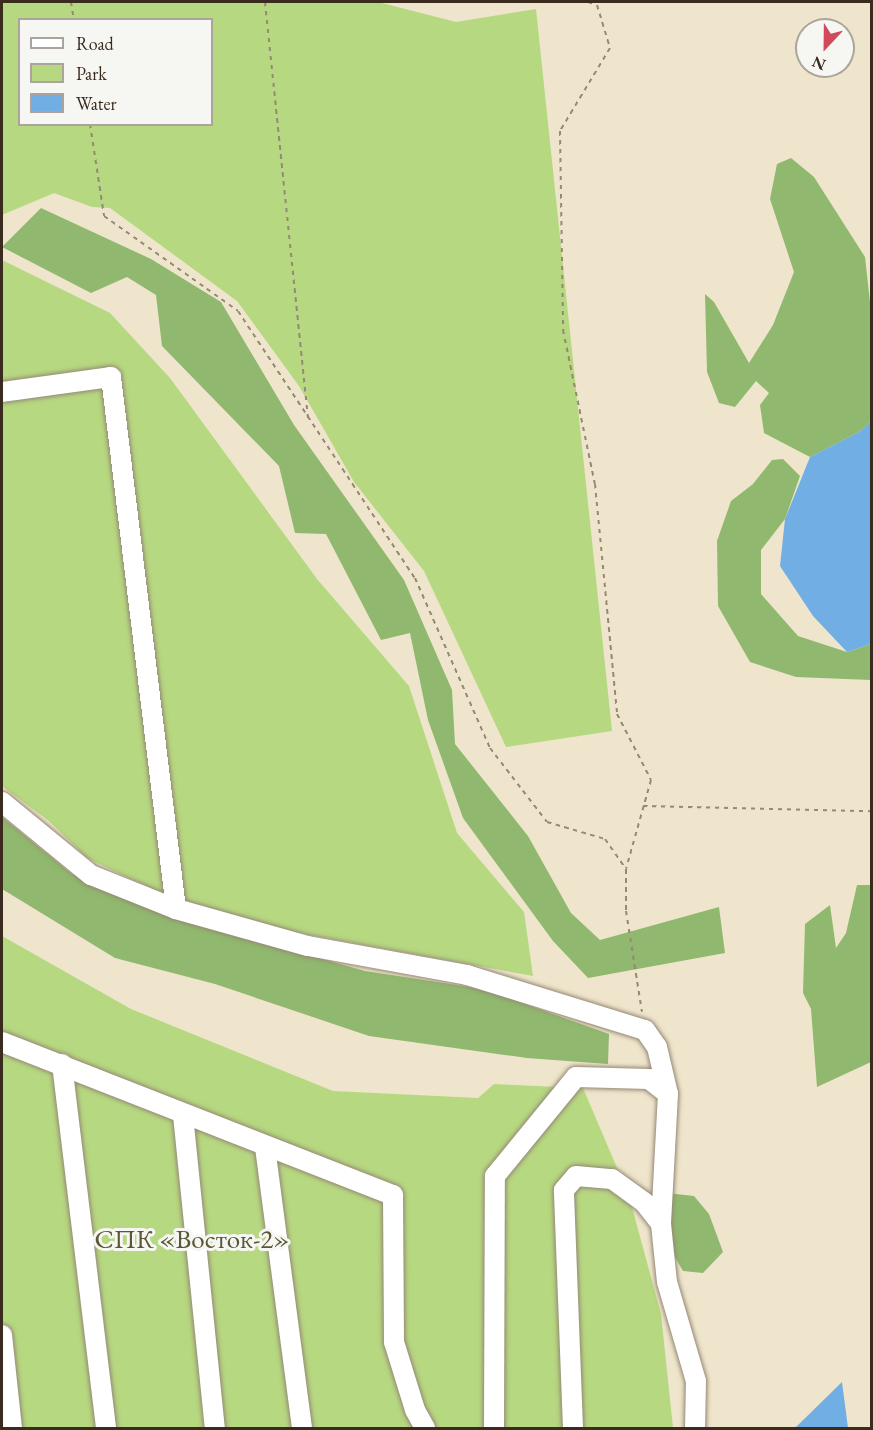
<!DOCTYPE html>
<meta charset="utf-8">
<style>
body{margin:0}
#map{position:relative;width:873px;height:1430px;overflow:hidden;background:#efe5cc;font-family:"EB Garamond",serif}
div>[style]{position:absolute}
.green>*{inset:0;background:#b6d880}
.forest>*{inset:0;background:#90b86e}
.water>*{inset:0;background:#71aee3}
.path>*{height:2px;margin-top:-1px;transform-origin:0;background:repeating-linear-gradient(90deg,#958875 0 4.5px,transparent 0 9px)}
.roads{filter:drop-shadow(0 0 2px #958875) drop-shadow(0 0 2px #958875)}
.minor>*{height:20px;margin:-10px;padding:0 10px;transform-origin:10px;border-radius:10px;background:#fff}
span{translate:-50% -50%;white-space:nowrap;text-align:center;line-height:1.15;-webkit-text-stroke:6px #f6f6f2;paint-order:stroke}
.park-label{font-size:27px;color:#5a5636}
.frame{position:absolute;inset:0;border:3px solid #3b2a1e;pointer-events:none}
.legend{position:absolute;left:18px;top:18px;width:195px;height:108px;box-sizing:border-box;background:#f6f6f2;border:2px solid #aba49d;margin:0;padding:8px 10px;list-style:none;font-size:18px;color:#3b2a1e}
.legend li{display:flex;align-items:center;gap:12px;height:30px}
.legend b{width:30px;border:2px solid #aba49d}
.north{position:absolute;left:795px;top:18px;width:60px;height:60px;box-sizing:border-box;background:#f6f6f2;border:2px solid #aba49d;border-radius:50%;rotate:202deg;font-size:16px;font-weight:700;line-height:24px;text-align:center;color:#3b2a1e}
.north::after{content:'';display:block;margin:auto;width:21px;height:27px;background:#d1495b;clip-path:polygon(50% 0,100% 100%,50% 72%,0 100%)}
</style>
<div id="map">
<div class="green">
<i style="clip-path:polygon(evenodd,2px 2px,378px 2px,456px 22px,536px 9px,612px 731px,506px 747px,424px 571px,354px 482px,299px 386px,237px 301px,110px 208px,92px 207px,54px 193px,2px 215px,2px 2px,20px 20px,212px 20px,212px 124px,20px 124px,20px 20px)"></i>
<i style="clip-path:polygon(2px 260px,110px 313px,170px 378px,317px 579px,409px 686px,457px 833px,524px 912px,533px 976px,277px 929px,169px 897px,87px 858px,49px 821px,2px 786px)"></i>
<i style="clip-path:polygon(2px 936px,131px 1009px,333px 1091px,478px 1098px,494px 1084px,583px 1088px,629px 1196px,661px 1314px,673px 1428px,2px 1428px)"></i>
</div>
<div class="forest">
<i style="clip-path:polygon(791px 158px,814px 177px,865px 257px,872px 320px,871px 421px,859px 432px,810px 457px,764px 433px,760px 405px,769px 393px,756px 381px,735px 407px,719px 403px,707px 372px,705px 294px,714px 302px,749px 363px,773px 325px,794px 272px,770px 199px,777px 164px)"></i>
<i style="clip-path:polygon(41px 208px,151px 259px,221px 302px,294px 425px,404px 580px,452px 690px,455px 744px,528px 836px,571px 913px,600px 940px,719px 907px,725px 953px,588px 978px,553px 941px,463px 818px,428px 720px,410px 633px,381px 640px,326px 534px,295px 533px,279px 466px,162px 346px,156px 295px,127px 277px,91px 293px,2px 247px)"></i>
<i style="clip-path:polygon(783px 459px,800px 476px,785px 519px,761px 550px,761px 594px,798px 636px,847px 652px,871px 644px,871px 680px,796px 677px,750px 662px,718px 606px,717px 541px,731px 501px,753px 484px,772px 460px)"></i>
<i style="clip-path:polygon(2px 817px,72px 874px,164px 915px,365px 971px,483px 989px,609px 1034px,608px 1064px,527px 1058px,369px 1036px,215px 984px,115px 958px,2px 889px)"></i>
<i style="clip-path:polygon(857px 885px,871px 885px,871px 1062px,817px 1087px,811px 1009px,803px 993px,805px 924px,830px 905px,836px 948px,846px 933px)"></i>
<i style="clip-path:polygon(667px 1193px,694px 1196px,709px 1214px,723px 1252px,703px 1273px,683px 1271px,669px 1247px)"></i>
</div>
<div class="water">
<i style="clip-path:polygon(871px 421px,871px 644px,847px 652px,813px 616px,780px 566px,785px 519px,810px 457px,859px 432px)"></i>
<i style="clip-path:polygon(842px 1382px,848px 1428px,795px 1428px)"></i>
</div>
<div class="path">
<i style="left:71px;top:2px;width:18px;rotate:81deg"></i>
<i style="left:265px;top:2px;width:419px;rotate:84.1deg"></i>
<i style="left:443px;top:2px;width:2px"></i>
<i style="left:588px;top:2px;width:9px;rotate:18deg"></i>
<i style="left:597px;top:5px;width:45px;rotate:73.2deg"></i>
<i style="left:610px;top:48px;width:97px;rotate:121.1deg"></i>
<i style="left:560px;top:131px;width:199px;rotate:89.1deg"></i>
<i style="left:563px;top:330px;width:157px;rotate:78.3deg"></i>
<i style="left:595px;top:484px;width:231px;rotate:84.5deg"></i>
<i style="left:617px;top:714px;width:74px;rotate:62.7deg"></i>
<i style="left:651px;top:780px;width:92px;rotate:105.7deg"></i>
<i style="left:626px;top:869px;width:42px;rotate:90deg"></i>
<i style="left:626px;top:911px;width:102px;rotate:81deg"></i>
<i style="left:90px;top:124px;width:93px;rotate:81.3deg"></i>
<i style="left:104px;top:216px;width:164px;rotate:35.3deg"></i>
<i style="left:238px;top:311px;width:320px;rotate:56.5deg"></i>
<i style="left:415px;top:578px;width:186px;rotate:66.2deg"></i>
<i style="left:490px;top:748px;width:93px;rotate:52.4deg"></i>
<i style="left:547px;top:822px;width:60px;rotate:16.3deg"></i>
<i style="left:605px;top:839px;width:37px;rotate:55deg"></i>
<i style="left:643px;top:806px;width:229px;rotate:1.3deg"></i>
</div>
<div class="roads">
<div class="minor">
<i style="left:2px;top:392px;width:110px;rotate:-7.8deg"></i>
<i style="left:111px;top:377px;width:536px;rotate:83.03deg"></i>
<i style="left:2px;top:802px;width:115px;rotate:39.4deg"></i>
<i style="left:91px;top:875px;width:92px;rotate:21.8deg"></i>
<i style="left:176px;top:909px;width:137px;rotate:15.7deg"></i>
<i style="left:308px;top:946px;width:162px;rotate:10.3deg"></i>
<i style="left:467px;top:975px;width:186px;rotate:17.2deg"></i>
<i style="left:645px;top:1030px;width:21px;rotate:55deg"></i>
<i style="left:657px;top:1047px;width:48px;rotate:76.8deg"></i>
<i style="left:668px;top:1094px;width:130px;rotate:93.1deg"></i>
<i style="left:661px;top:1224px;width:58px;rotate:84.1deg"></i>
<i style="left:667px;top:1282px;width:103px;rotate:73.7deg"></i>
<i style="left:696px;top:1381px;width:47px;rotate:91.2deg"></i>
<i style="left:2px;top:1042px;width:420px;rotate:21.4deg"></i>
<i style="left:393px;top:1195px;width:147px;rotate:89.6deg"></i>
<i style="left:394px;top:1342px;width:71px;rotate:72.8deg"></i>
<i style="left:415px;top:1410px;width:21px;rotate:61deg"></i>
<i style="left:62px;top:1064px;width:367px;rotate:83.1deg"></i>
<i style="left:183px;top:1115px;width:315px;rotate:84.2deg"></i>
<i style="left:265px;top:1147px;width:283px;rotate:82.5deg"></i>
<i style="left:2px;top:1335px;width:94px;rotate:83.9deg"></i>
<i style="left:494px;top:1428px;width:252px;rotate:-89.8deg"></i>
<i style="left:495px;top:1176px;width:128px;rotate:-50.7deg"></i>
<i style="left:576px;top:1077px;width:73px;rotate:1.6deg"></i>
<i style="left:649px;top:1079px;width:24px;rotate:38deg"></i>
<i style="left:573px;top:1428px;width:238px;rotate:-92.2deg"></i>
<i style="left:564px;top:1190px;width:18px;rotate:-49deg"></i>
<i style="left:576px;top:1176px;width:36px;rotate:5deg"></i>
<i style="left:612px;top:1179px;width:39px;rotate:36deg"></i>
<i style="left:644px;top:1202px;width:28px;rotate:52deg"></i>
</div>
</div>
<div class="park-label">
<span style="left:192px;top:1239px">СПК «Восток-2»</span>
</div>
<div class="frame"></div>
<ul class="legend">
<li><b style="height:8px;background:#fff"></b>Road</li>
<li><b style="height:16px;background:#b6d880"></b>Park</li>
<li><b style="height:16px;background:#71aee3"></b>Water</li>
</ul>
<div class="north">N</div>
</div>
